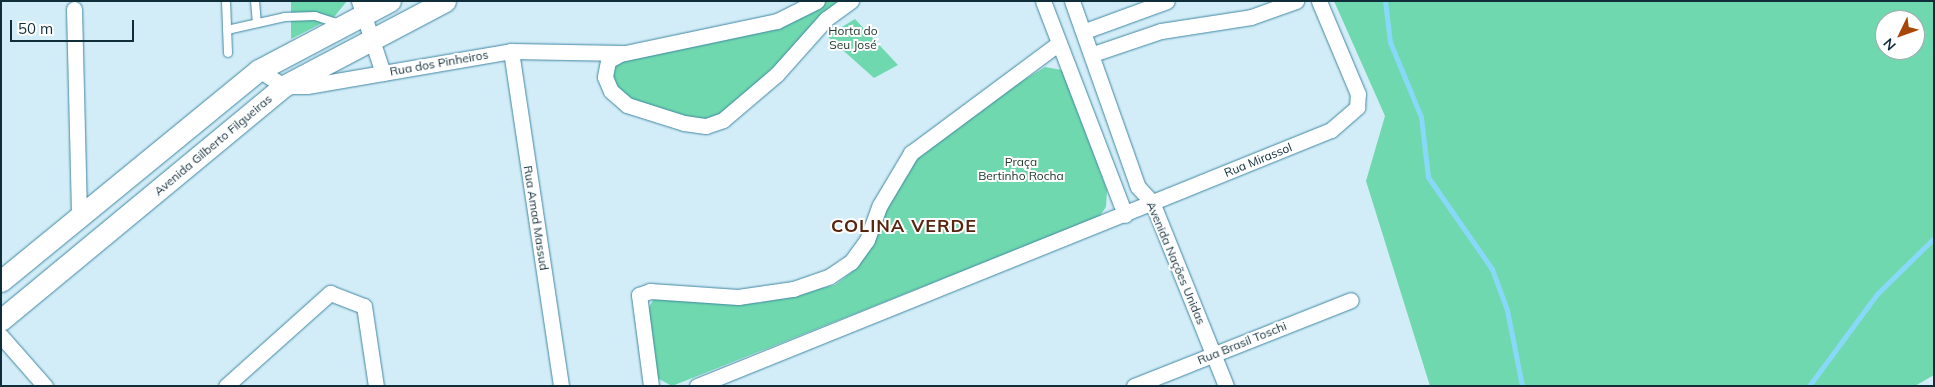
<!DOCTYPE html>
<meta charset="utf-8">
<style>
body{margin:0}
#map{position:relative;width:1935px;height:387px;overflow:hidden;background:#d2edf8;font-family:Mulish,sans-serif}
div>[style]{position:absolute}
.green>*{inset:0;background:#6fd8ae}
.stream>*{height:5px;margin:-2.5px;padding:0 2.5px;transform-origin:2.5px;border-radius:2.5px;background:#88d9f9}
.roads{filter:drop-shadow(0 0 1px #4087a2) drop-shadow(0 0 1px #4087a2)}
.service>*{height:8px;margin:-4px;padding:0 4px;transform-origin:4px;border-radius:4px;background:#fff}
.minor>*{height:15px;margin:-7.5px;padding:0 7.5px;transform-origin:7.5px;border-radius:7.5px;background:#fff}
.secondary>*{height:21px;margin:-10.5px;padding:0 10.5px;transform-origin:10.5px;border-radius:10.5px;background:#fff}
span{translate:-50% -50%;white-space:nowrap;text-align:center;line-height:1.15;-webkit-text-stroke:4px #fff;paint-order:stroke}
.park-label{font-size:12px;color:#213a2f}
.street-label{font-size:12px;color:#102e39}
.district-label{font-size:18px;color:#57260e;font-weight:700;letter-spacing:1px}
.frame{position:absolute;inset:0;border:2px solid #102e39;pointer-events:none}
.north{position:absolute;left:1875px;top:10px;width:50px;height:50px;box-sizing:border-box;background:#fff;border:1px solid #9fabb0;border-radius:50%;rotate:228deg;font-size:14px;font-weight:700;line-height:20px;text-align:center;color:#102e39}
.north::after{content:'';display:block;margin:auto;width:18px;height:22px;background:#a84608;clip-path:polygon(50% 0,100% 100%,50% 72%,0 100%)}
.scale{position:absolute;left:10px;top:20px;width:124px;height:22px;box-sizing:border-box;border:2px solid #102e39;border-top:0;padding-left:6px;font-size:15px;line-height:18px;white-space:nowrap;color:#102e39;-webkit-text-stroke:4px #fff;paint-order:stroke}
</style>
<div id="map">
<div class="green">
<i style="clip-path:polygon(291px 1px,347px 1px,334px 17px,291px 39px)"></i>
<i style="clip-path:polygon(826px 1px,844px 1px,721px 116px,706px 121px,629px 101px,615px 89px,610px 76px,612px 64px,622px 58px,801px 14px)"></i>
<i style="clip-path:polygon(evenodd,1334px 1px,1934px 1px,1934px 375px,1915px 386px,1430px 386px,1366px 181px,1385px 116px,1334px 1px,1885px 20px,1915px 20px,1915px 50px,1885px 50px,1885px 20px)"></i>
<i style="clip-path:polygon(855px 19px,898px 65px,874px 78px,827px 36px)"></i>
<i style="clip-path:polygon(1045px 67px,1062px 70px,1107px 190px,1106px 207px,1099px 217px,672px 386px,657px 378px,647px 311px,653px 300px,671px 296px,759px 303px,835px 285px,857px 268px,874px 243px,894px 186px,918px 156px,960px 119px)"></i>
</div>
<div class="stream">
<i style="left:1385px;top:1px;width:41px;rotate:83deg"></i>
<i style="left:1390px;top:42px;width:81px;rotate:67.5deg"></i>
<i style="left:1421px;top:117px;width:60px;rotate:83.3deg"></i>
<i style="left:1428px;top:177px;width:112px;rotate:55.2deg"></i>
<i style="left:1492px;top:269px;width:44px;rotate:69.9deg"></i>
<i style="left:1507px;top:310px;width:77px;rotate:78.8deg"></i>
<i style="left:1809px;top:386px;width:114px;rotate:-53.5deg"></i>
<i style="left:1877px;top:294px;width:80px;rotate:-44.5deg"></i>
</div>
<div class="roads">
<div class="service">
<i style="left:226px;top:1px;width:52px;rotate:87.8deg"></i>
<i style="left:255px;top:1px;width:22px;rotate:85deg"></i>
<i style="left:227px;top:30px;width:59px;rotate:-12.6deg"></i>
<i style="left:285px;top:17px;width:30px;rotate:-2deg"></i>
<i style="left:315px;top:16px;width:23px;rotate:18deg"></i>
</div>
<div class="minor">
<i style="left:359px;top:1px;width:76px;rotate:71.6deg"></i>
<i style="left:817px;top:1px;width:45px;rotate:153.4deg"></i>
<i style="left:777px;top:21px;width:160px;rotate:168.1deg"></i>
<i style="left:620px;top:54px;width:14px;rotate:150deg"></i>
<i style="left:608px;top:61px;width:16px;rotate:101deg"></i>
<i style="left:605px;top:77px;width:15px;rotate:67deg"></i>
<i style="left:611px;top:91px;width:21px;rotate:41deg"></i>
<i style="left:627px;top:105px;width:60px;rotate:17.5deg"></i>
<i style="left:684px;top:123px;width:22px;rotate:8deg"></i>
<i style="left:706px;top:126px;width:18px;rotate:-19deg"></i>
<i style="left:723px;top:120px;width:71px;rotate:-40.4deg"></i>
<i style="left:777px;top:74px;width:74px;rotate:-48.3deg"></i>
<i style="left:826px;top:19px;width:31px;rotate:-36deg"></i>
<i style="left:1043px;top:1px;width:229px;rotate:69deg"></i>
<i style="left:1072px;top:1px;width:197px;rotate:70.5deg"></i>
<i style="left:1138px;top:187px;width:21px;rotate:47deg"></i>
<i style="left:1152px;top:202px;width:198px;rotate:68.1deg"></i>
<i style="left:74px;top:9px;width:206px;rotate:88.6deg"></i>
<i style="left:1085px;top:31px;width:87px;rotate:-20.1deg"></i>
<i style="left:511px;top:51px;width:339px;rotate:81.5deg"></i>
<i style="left:1093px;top:54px;width:72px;rotate:-18.7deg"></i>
<i style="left:1161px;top:31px;width:91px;rotate:-8.8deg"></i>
<i style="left:1251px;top:17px;width:48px;rotate:-19.6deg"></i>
<i style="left:259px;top:70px;width:30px;rotate:33deg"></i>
<i style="left:284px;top:86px;width:23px"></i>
<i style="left:307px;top:86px;width:207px;rotate:-9.7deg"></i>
<i style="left:511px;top:51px;width:113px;rotate:1deg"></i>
<i style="left:1px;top:336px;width:67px;rotate:48.7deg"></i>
<i style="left:226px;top:386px;width:140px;rotate:-41.8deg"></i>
<i style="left:330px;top:293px;width:36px;rotate:21deg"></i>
<i style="left:364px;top:306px;width:81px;rotate:81.5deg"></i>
<i style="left:651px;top:386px;width:92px;rotate:-97.5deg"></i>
<i style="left:639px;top:295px;width:12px;rotate:-20deg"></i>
<i style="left:650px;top:291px;width:88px;rotate:3.9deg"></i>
<i style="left:738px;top:297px;width:56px;rotate:-8.3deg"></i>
<i style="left:793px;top:289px;width:39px;rotate:-19deg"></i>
<i style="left:830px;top:276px;width:25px;rotate:-34deg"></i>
<i style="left:851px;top:262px;width:27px;rotate:-54deg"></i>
<i style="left:867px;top:240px;width:37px;rotate:-70deg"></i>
<i style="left:880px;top:205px;width:61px;rotate:-59.2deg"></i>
<i style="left:911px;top:153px;width:184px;rotate:-36.6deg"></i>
<i style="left:697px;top:386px;width:684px;rotate:-21.99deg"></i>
<i style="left:1331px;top:130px;width:35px;rotate:-41deg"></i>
<i style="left:1357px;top:107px;width:13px;rotate:-86deg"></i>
<i style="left:1358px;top:94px;width:101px;rotate:-112.8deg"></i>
<i style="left:1134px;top:386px;width:233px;rotate:-21.6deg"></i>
</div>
<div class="secondary">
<i style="left:1px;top:281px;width:333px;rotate:-39.3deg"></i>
<i style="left:259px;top:70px;width:148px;rotate:-27.8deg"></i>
<i style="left:1px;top:320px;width:367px;rotate:-39.6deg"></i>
<i style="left:284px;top:86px;width:182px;rotate:-27.8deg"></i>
</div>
</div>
<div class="park-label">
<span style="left:853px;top:38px">Horta do<br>Seu José</span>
<span style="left:1021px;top:169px">Praça<br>Bertinho Rocha</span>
</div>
<div class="street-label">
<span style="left:439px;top:63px;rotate:-10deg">Rua dos Pinheiros</span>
<span style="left:213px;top:145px;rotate:-40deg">Avenida Gilberto Filgueiras</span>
<span style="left:1258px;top:160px;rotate:-22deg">Rua Mirassol</span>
<span style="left:536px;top:218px;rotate:81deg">Rua Amad Massud</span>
<span style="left:1176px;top:263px;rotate:67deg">Avenida Nações Unidas</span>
<span style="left:1242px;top:343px;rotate:-22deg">Rua Brasil Toschi</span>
</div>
<div class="district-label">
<span style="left:904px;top:226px">COLINA VERDE</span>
</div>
<div class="frame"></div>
<div class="north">N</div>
<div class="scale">50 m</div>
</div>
